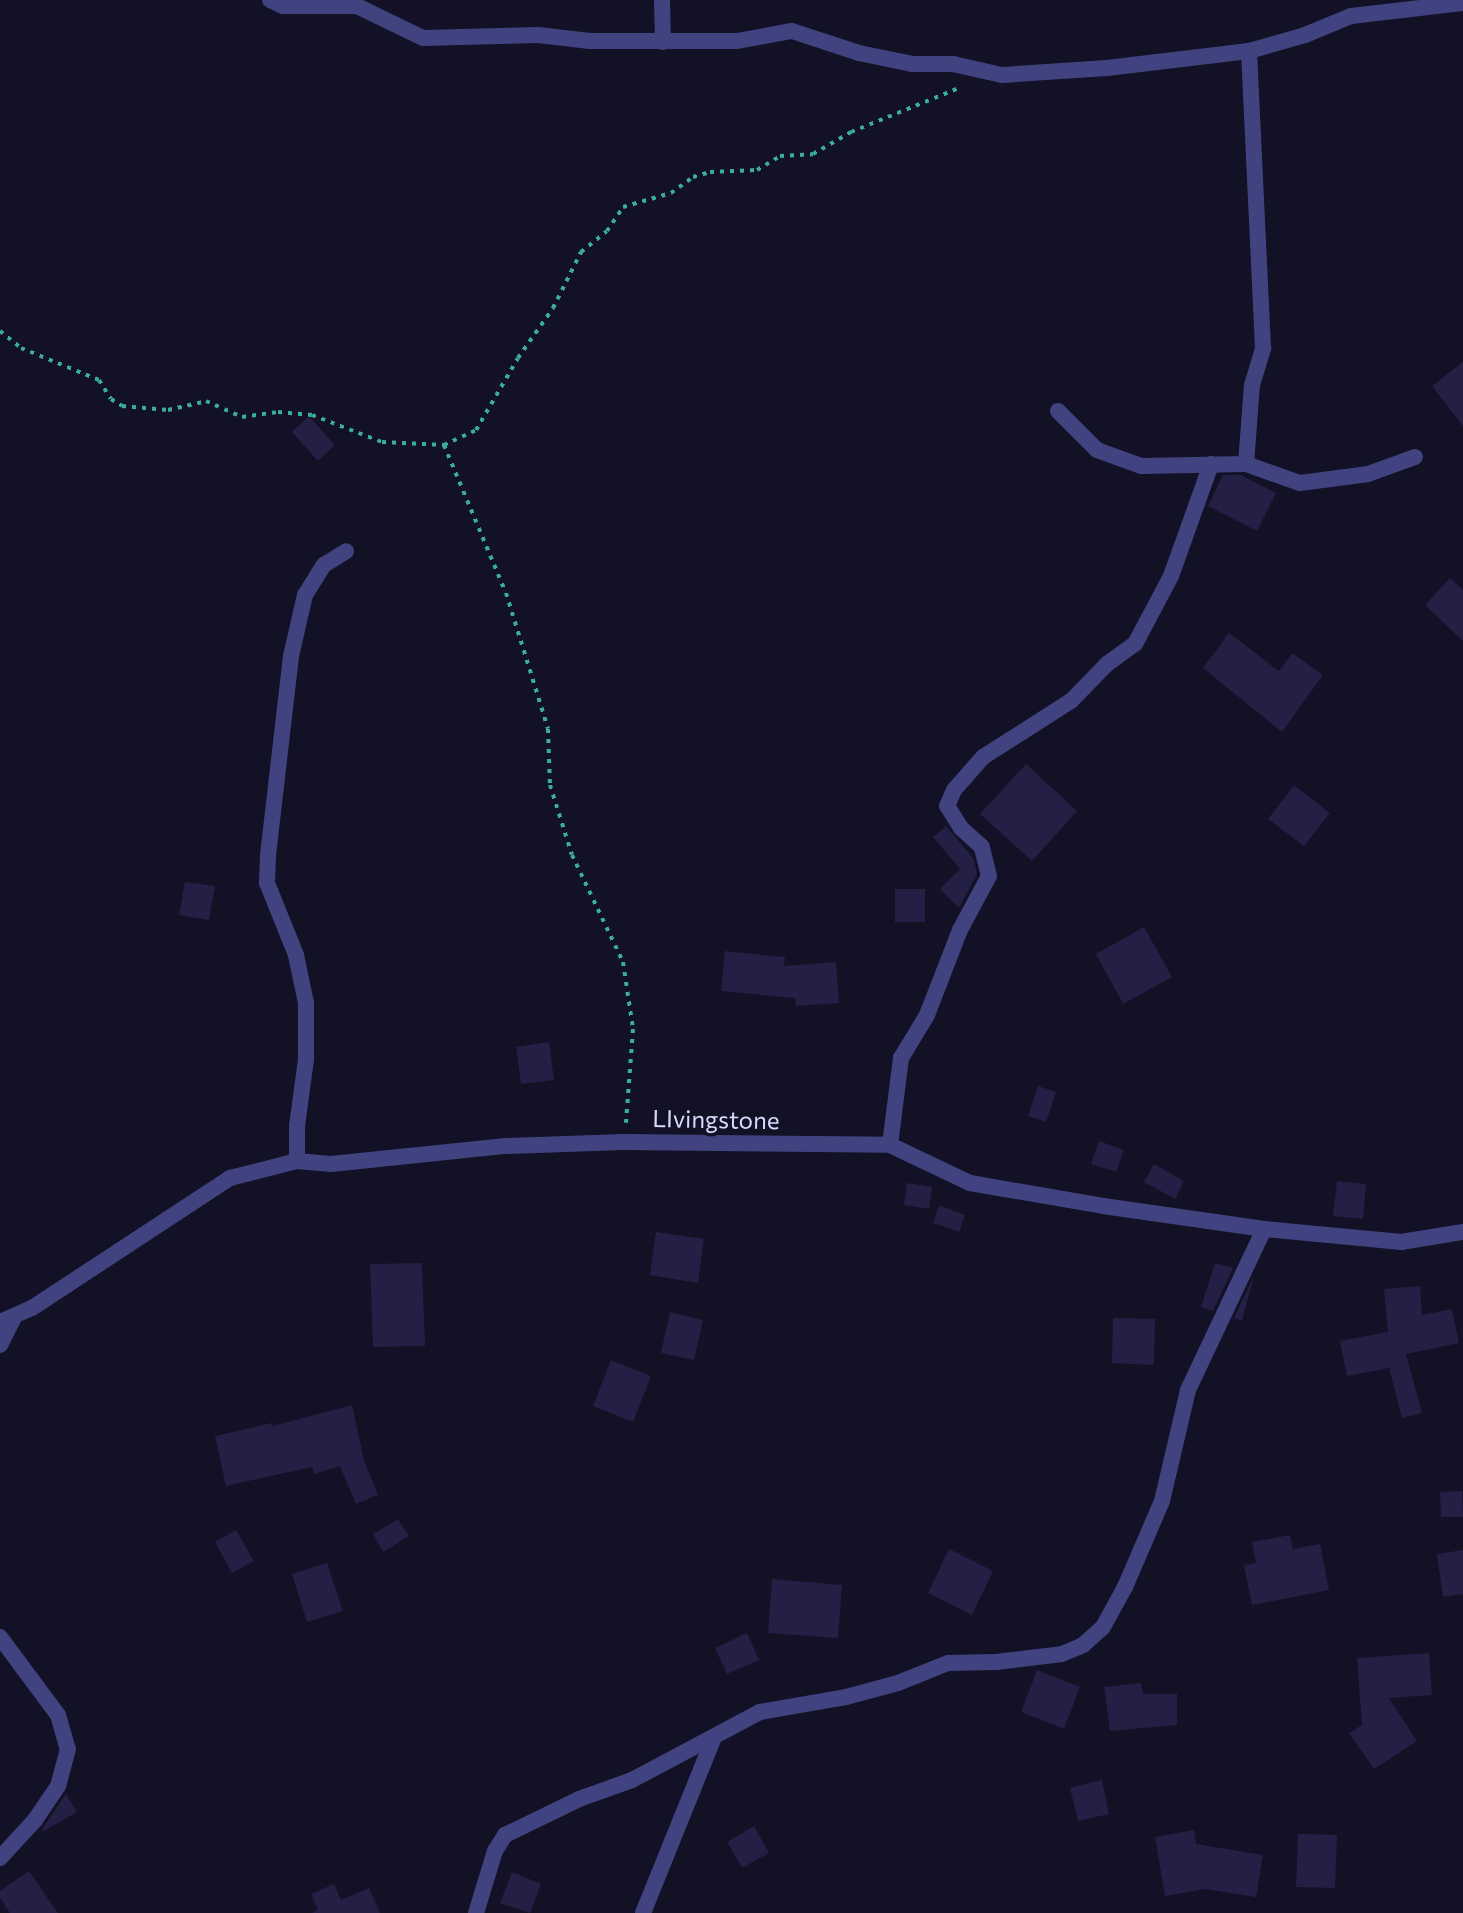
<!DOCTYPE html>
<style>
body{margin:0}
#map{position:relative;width:1463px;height:1913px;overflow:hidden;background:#131125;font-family:Commissioner,sans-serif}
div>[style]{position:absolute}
.building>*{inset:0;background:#241f44}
.path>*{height:4px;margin-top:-2px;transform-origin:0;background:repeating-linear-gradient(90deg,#3bad9e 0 4px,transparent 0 10px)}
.minor>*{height:16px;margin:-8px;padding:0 8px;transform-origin:8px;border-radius:8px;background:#414380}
span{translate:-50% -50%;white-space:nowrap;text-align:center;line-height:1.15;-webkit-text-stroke:7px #131125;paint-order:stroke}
.street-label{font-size:24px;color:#dad9fb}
</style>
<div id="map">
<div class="building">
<i style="clip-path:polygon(1463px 362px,1463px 426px,1432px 386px)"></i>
<i style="clip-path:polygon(309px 416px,335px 445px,318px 461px,292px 432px)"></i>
<i style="clip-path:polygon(1223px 475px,1241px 475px,1276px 493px,1257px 531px,1208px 506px)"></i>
<i style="clip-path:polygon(1450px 578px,1463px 590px,1463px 641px,1425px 605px)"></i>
<i style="clip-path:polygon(1229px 633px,1279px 671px,1292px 653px,1323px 675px,1282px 732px,1203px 668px)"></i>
<i style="clip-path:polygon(1026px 764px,1077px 811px,1032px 861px,980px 814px)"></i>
<i style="clip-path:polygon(1294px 785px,1330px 813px,1304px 846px,1268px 819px)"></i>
<i style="clip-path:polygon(946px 826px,974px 859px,977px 874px,959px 908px,940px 889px,960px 869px,933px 837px)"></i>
<i style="clip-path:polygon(185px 882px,215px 886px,209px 920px,179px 915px)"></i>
<i style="clip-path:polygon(895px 889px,925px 889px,925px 922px,895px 922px)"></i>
<i style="clip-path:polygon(1144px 927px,1172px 977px,1123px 1004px,1096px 954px)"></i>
<i style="clip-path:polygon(725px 951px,785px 957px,784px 966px,836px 962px,839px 1003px,796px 1006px,795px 998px,721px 991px)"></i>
<i style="clip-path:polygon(549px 1042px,554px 1080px,521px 1084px,516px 1047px)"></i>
<i style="clip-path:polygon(1038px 1086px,1056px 1092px,1046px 1122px,1028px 1116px)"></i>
<i style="clip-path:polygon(1099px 1141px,1124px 1150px,1116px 1172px,1091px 1164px)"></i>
<i style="clip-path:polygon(1154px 1164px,1184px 1181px,1175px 1199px,1144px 1182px)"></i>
<i style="clip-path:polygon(1337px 1181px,1366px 1184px,1363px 1219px,1333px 1216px)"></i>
<i style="clip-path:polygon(907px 1183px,932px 1187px,929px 1209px,904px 1205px)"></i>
<i style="clip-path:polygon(939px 1205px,965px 1215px,959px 1232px,933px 1223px)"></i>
<i style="clip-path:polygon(656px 1232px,704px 1239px,698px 1283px,650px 1275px)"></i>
<i style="clip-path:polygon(422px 1263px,425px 1346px,373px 1347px,370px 1264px)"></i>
<i style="clip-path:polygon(1215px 1263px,1233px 1268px,1213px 1311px,1201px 1307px)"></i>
<i style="clip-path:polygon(1254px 1275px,1242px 1321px,1234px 1318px)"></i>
<i style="clip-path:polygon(1420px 1286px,1422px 1315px,1452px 1309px,1459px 1343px,1406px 1354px,1422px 1413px,1402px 1418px,1389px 1368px,1347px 1376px,1340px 1341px,1388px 1332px,1384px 1289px)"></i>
<i style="clip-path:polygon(670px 1312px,703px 1320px,694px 1360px,661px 1353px)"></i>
<i style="clip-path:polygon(1113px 1318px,1155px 1319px,1154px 1365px,1112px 1363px)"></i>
<i style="clip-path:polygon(611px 1360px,651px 1376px,633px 1422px,593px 1406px)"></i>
<i style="clip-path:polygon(352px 1405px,364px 1460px,378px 1495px,356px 1504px,340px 1466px,314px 1474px,312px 1467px,226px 1486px,215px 1436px,272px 1423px,273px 1426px)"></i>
<i style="clip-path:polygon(1462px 1491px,1463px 1517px,1441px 1517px,1440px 1492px)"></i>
<i style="clip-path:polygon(398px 1519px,409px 1536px,383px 1552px,373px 1534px)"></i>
<i style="clip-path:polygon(236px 1530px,254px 1561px,232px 1573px,215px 1542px)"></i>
<i style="clip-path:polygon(1290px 1535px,1293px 1549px,1320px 1544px,1329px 1590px,1252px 1605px,1244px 1565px,1256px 1563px,1252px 1542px)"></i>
<i style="clip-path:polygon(949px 1549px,993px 1571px,972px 1615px,928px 1593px)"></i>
<i style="clip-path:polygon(1463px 1550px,1463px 1594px,1443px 1597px,1437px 1554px)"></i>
<i style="clip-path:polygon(327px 1563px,343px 1611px,307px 1622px,292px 1574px)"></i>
<i style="clip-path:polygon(772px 1579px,842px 1585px,838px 1638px,768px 1633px)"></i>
<i style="clip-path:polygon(747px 1633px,759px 1660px,727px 1674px,715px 1648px)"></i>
<i style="clip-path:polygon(1429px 1653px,1432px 1695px,1389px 1698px,1417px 1741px,1374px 1769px,1349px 1733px,1362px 1725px,1357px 1658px)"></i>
<i style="clip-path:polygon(1037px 1670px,1080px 1687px,1064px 1729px,1021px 1712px)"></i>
<i style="clip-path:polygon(1141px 1683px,1143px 1694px,1177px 1694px,1177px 1725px,1110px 1731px,1104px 1687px)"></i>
<i style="clip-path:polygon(1102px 1780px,1109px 1814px,1078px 1821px,1070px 1788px)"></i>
<i style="clip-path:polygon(66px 1794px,77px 1812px,44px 1831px,42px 1829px)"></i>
<i style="clip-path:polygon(754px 1826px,769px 1853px,742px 1868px,727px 1842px)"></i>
<i style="clip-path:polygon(1194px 1830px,1196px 1844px,1263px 1855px,1256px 1897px,1205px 1889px,1165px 1896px,1155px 1837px)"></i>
<i style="clip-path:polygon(1298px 1834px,1337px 1835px,1335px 1888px,1296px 1887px)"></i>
<i style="clip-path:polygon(29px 1871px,58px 1913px,10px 1913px,0 1898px,0 1891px)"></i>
<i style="clip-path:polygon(512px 1872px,541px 1884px,530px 1913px,500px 1903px)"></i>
<i style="clip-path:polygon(334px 1884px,341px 1900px,369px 1888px,380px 1913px,312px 1913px,318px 1910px,311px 1894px)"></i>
</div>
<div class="path">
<i style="left:0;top:331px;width:27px;rotate:39deg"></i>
<i style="left:21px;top:348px;width:84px;rotate:22.3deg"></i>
<i style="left:99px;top:380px;width:22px;rotate:58deg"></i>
<i style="left:111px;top:399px;width:13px;rotate:32deg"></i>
<i style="left:122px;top:406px;width:46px;rotate:5deg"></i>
<i style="left:168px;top:410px;width:39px;rotate:-13deg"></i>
<i style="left:206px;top:401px;width:39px;rotate:24deg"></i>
<i style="left:242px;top:417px;width:36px;rotate:-8deg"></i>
<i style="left:278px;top:412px;width:34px;rotate:5deg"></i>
<i style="left:312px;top:415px;width:75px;rotate:21.1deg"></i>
<i style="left:382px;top:442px;width:62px;rotate:2.8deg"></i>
<i style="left:444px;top:445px;width:35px;rotate:-25deg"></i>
<i style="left:476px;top:430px;width:83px;rotate:-59.7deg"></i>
<i style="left:518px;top:358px;width:61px;rotate:-55deg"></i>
<i style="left:553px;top:308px;width:63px;rotate:-63.4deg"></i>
<i style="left:581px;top:252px;width:33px;rotate:-39deg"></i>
<i style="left:607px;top:231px;width:29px;rotate:-56deg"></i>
<i style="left:623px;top:207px;width:50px;rotate:-16.3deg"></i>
<i style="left:671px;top:193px;width:27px;rotate:-36deg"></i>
<i style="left:693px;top:177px;width:18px;rotate:-16deg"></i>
<i style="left:710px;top:172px;width:47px;rotate:-2.4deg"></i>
<i style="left:757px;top:170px;width:27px;rotate:-31deg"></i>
<i style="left:780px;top:156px;width:33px;rotate:-3deg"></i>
<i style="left:813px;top:154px;width:44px;rotate:-30.1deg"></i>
<i style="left:851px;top:132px;width:119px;rotate:-22.2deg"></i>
<i style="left:444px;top:445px;width:160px;rotate:67.3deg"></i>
<i style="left:506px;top:593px;width:142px;rotate:72.8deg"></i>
<i style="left:548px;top:729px;width:56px;rotate:88deg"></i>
<i style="left:550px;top:785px;width:73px;rotate:72.6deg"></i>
<i style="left:572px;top:855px;width:119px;rotate:64.5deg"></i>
<i style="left:623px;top:962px;width:68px;rotate:81.5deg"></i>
<i style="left:633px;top:1029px;width:94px;rotate:94.3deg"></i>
</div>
<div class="minor">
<i style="left:270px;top:0;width:14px;rotate:25deg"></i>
<i style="left:283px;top:6px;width:74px"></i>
<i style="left:357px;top:6px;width:73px;rotate:25.9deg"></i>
<i style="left:423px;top:38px;width:115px;rotate:-1.5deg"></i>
<i style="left:538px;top:35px;width:52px;rotate:6.6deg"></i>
<i style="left:590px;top:41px;width:147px"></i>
<i style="left:737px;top:41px;width:56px;rotate:-10.3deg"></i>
<i style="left:792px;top:31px;width:71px;rotate:18.2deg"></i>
<i style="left:859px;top:53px;width:54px;rotate:11.7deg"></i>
<i style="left:912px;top:64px;width:41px"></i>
<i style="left:953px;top:64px;width:50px;rotate:12.7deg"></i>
<i style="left:1002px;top:75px;width:105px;rotate:-3.8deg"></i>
<i style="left:1107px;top:68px;width:143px;rotate:-6.8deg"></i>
<i style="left:1249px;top:51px;width:58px;rotate:-15.9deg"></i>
<i style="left:1305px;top:35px;width:50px;rotate:-22.4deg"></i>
<i style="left:1351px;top:16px;width:113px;rotate:-6.6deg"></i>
<i style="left:662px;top:0;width:42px;rotate:88.6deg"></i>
<i style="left:1058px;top:411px;width:55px;rotate:45deg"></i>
<i style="left:1097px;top:450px;width:47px;rotate:20deg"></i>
<i style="left:1141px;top:466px;width:105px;rotate:-1.1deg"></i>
<i style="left:1246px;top:464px;width:57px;rotate:19.4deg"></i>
<i style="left:1300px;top:483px;width:69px;rotate:-7.5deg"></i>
<i style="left:1368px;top:474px;width:50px;rotate:-19.9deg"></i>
<i style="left:1246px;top:464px;width:79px;rotate:-85.7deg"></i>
<i style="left:1252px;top:385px;width:39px;rotate:-73deg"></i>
<i style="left:1263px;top:348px;width:297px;rotate:-92.7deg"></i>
<i style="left:890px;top:1145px;width:88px;rotate:-82.8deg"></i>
<i style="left:901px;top:1058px;width:50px;rotate:-58.8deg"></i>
<i style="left:927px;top:1015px;width:91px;rotate:-68.8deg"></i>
<i style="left:960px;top:930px;width:61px;rotate:-61.8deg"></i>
<i style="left:989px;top:876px;width:30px;rotate:-104deg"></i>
<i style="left:982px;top:847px;width:28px;rotate:-138deg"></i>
<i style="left:961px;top:828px;width:26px;rotate:-122deg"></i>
<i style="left:947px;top:806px;width:17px;rotate:-66deg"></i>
<i style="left:954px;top:790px;width:44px;rotate:-48.7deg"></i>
<i style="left:983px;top:757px;width:104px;rotate:-32.5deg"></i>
<i style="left:1071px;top:701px;width:52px;rotate:-45.8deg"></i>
<i style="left:1107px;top:664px;width:34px;rotate:-36deg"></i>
<i style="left:1135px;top:644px;width:77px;rotate:-62.1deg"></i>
<i style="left:1171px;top:576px;width:119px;rotate:-70.3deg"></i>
<i style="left:297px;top:1161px;width:35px;rotate:-90deg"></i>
<i style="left:297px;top:1126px;width:68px;rotate:-82.3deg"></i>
<i style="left:306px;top:1059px;width:56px;rotate:-90deg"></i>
<i style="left:306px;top:1003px;width:49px;rotate:-101.8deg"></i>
<i style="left:296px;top:955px;width:78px;rotate:-111.9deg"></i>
<i style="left:267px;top:883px;width:28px;rotate:-88deg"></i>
<i style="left:268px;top:855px;width:200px;rotate:-83.4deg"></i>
<i style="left:291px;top:656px;width:63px;rotate:-77.1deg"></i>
<i style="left:305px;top:595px;width:36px;rotate:-58deg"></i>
<i style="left:324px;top:565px;width:26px;rotate:-32deg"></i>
<i style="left:0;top:1322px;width:35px;rotate:-24deg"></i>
<i style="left:32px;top:1308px;width:237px;rotate:-33.3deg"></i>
<i style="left:230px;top:1178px;width:69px;rotate:-14.2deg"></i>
<i style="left:297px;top:1161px;width:34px;rotate:5deg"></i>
<i style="left:331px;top:1164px;width:176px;rotate:-5.9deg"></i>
<i style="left:506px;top:1146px;width:117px;rotate:-2deg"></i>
<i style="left:623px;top:1142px;width:267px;rotate:0.6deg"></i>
<i style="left:890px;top:1145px;width:89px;rotate:25.4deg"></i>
<i style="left:970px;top:1183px;width:135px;rotate:9.8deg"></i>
<i style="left:1103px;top:1206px;width:163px;rotate:8.1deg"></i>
<i style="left:1264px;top:1229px;width:138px;rotate:5.4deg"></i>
<i style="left:1401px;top:1242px;width:63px;rotate:-9.2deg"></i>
<i style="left:0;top:1345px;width:31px;rotate:-63deg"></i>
<i style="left:0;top:1637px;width:97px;rotate:53.4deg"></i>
<i style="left:58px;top:1715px;width:35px;rotate:74deg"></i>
<i style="left:68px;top:1749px;width:38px;rotate:105deg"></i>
<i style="left:58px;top:1786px;width:41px;rotate:124.1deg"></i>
<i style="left:35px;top:1820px;width:52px;rotate:132.6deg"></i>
<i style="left:476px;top:1913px;width:65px;rotate:-73deg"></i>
<i style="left:495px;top:1851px;width:19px;rotate:-58deg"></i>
<i style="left:505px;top:1835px;width:82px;rotate:-25.9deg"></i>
<i style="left:579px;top:1799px;width:56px;rotate:-19.7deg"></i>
<i style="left:632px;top:1780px;width:145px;rotate:-28deg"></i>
<i style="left:760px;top:1712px;width:87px;rotate:-9.9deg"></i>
<i style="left:846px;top:1697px;width:54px;rotate:-15.1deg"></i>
<i style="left:898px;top:1683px;width:54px;rotate:-21.8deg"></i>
<i style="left:948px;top:1663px;width:48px;rotate:-1.2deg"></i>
<i style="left:996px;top:1662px;width:66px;rotate:-6.9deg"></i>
<i style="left:1062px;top:1654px;width:23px;rotate:-23deg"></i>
<i style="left:1083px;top:1645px;width:27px;rotate:-42deg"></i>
<i style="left:1103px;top:1627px;width:46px;rotate:-61.2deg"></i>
<i style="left:1125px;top:1587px;width:94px;rotate:-66.7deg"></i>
<i style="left:1162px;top:1501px;width:114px;rotate:-76.8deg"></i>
<i style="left:1188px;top:1390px;width:178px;rotate:-64.7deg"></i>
<i style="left:643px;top:1913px;width:190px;rotate:-68deg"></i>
</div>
<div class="street-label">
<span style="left:716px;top:1119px;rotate:1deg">LIvingstone</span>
</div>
</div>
